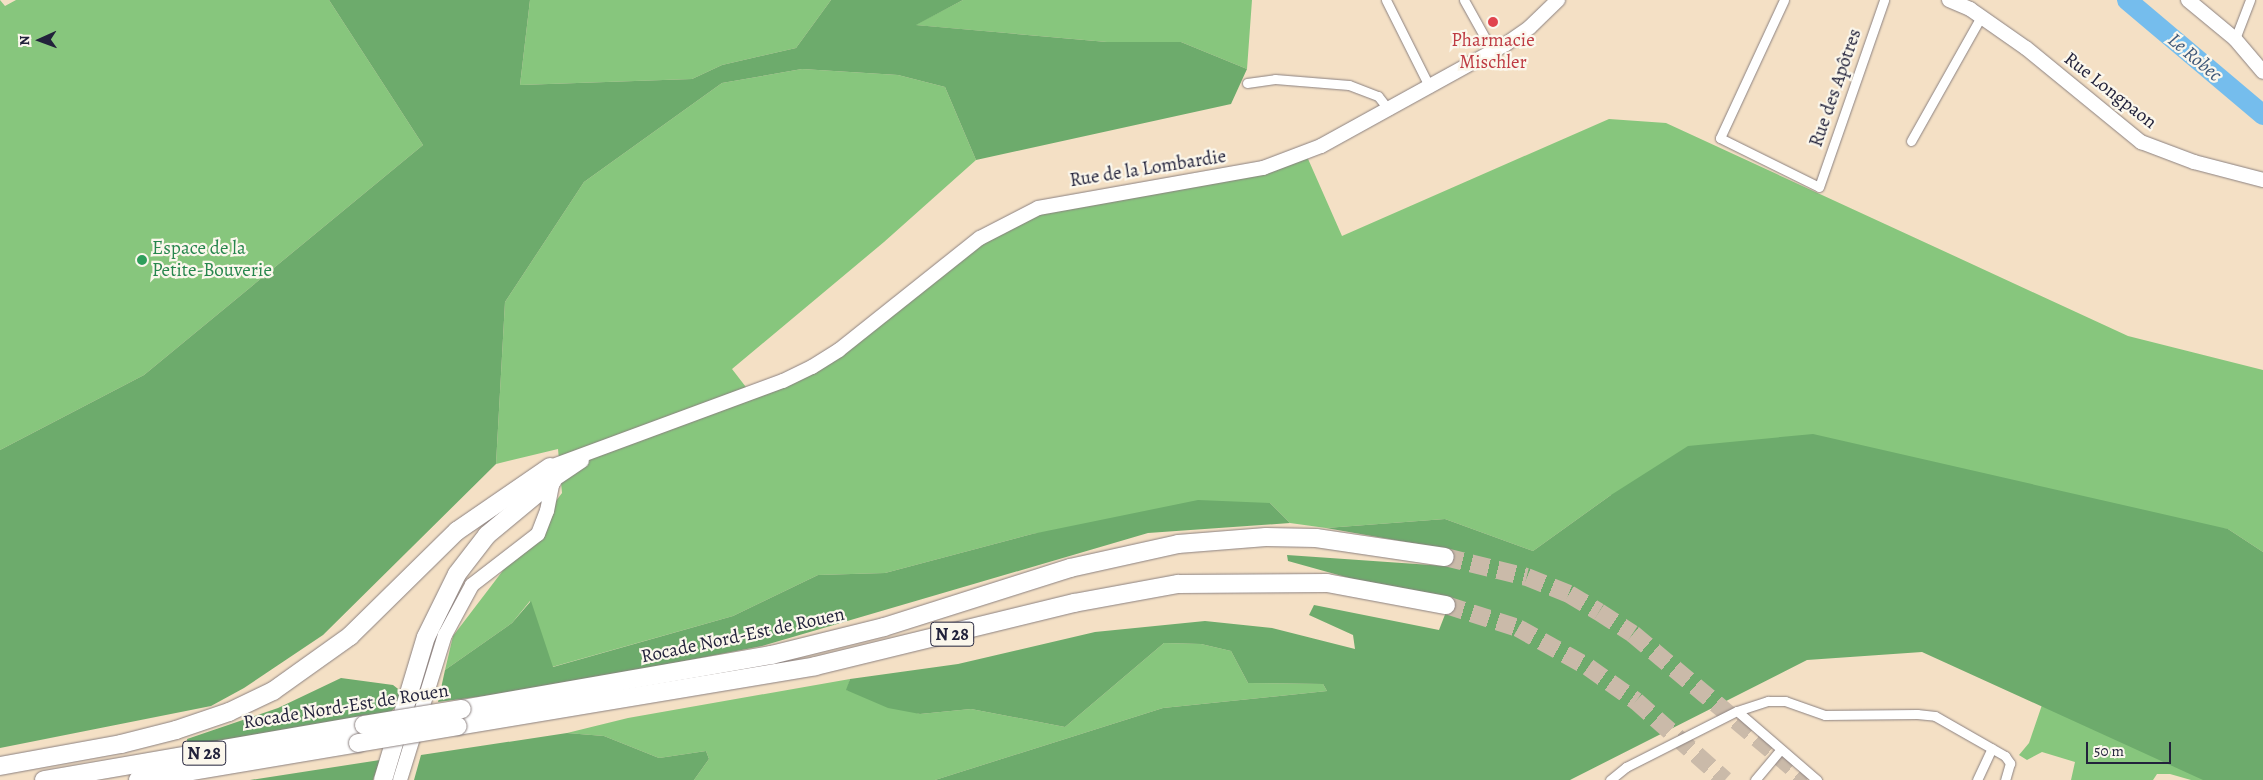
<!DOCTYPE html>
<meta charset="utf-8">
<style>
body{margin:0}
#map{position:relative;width:2263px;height:780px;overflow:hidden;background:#f4e0c5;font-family:Alegreya,serif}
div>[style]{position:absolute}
.green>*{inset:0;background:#87c67d}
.forest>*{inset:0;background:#6dab6c}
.river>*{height:20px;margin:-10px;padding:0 10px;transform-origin:10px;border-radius:10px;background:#75bded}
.highway-tunnel>*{height:18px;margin-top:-9px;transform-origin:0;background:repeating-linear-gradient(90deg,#cabaa9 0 18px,transparent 0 27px)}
.roads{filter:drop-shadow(0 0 1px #8b8180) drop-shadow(0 0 1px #8b8180)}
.street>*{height:9px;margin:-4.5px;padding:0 4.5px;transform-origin:4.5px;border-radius:4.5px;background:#fff}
.secondary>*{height:14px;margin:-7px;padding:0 7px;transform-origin:7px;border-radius:7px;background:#fff}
.highway>*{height:18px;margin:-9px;padding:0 9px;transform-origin:9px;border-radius:9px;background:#fff}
.bridges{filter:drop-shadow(0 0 1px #8b8180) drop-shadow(0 0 1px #8b8180)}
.highway-bridge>*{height:18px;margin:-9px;padding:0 9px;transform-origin:9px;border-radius:9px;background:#fff}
.dots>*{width:14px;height:14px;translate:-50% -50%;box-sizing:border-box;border:2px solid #fbf7ec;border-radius:50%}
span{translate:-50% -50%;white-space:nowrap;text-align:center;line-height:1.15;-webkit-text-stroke:4.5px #fbf7ec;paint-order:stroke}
.shield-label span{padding:1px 4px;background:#fbf7ec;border:1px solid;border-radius:4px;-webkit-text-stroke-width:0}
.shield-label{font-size:18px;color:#22223b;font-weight:700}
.health-label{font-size:19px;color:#be3a42}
.street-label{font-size:19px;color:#22223b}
.leisure-label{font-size:19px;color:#27864d}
.left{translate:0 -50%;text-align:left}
.water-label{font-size:20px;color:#3f5879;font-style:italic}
.north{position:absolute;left:15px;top:15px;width:50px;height:50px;-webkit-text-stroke:4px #fbf7ec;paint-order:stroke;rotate:268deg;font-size:14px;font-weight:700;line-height:20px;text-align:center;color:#22223b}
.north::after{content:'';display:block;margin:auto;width:18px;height:22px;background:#22223b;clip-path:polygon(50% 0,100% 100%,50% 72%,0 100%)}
.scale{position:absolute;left:2086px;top:742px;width:85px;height:22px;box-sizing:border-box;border:2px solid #22223b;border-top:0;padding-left:6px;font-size:15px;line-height:18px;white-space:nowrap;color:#22223b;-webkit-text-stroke:4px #fbf7ec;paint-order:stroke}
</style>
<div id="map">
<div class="green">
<i style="clip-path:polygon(0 0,5px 6px,16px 0,329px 0,423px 145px,144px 375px,0 450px)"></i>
<i style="clip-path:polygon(530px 0,831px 0,796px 48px,722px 65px,692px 79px,520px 85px)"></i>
<i style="clip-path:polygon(963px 0,1252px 0,1247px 69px,1181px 42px,1107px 42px,915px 25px)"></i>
<i style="clip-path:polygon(802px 69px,898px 75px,945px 87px,976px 160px,884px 242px,732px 369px,749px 391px,820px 359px,998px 222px,1305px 152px,1342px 236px,1609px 119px,1666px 123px,2128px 336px,2263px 370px,2263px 552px,2228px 529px,1611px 495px,1533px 551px,1445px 519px,1326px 528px,1290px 523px,1270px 503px,1032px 534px,885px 573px,818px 575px,733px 616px,552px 667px,530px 601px,512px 623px,445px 670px,453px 636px,562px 493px,558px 449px,496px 464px,505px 302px,584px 182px,722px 83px)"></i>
<i style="clip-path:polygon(1164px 643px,1201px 644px,1231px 651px,1248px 683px,1323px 684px,1327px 691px,1163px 708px,935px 780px,694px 780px,709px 759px,706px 751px,659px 758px,604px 736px,567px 733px,628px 718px,850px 679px,847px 690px,920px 714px,971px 709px,1065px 727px)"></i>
<i style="clip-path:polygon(2043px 702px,2219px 780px,2191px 780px,2170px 774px,2157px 774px,2153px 780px,2071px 780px,2075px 762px,2042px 752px,2027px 760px,2019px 755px,2029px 743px)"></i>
</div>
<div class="forest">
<i style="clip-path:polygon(329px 0,530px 0,520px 85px,692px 79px,722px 65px,796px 48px,831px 0,963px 0,916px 25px,1107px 42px,1181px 42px,1247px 69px,1231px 104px,976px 160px,945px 87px,898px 75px,802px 69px,722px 83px,584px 182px,505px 302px,496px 464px,323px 635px,244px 688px,211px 706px,0 748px,0 450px,144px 375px,423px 145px)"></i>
<i style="clip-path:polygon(1813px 434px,2228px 529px,2263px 552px,2263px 780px,2203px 780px,1922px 652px,1807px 660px,1570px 780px,935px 780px,1163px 708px,1327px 691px,1323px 684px,1248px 683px,1231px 651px,1201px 644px,1164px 643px,1065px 727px,971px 709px,920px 714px,888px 708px,846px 690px,850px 679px,958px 664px,1095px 632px,1205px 621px,1272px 628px,1355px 649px,1353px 635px,1309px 615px,1314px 605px,1439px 630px,1451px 599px,1360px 581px,1288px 561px,1287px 555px,1445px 566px,1446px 549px,1326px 528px,1445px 519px,1533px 551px,1611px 495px,1688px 446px)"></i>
<i style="clip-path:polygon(1198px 500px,1270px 503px,1290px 523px,1148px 533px,762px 646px,546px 688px,438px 702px,445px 670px,512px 623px,531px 601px,553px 667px,733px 616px,818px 575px,885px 573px,1032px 534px)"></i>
<i style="clip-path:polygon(341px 678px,393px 685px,402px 692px,399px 703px,388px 715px,188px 747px,187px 739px,278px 708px)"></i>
<i style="clip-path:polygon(567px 733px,604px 736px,659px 758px,706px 751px,709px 759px,694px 780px,414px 780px,421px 755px)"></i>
<i style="clip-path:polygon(380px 760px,373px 780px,250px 780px)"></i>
</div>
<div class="river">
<i style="left:2127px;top:0;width:178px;rotate:40.2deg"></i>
</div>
<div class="highway-tunnel">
<i style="left:1445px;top:557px;width:84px;rotate:13.7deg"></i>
<i style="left:1527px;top:577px;width:45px;rotate:22deg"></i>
<i style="left:1569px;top:594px;width:35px;rotate:31deg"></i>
<i style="left:1599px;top:612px;width:40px;rotate:32.9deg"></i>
<i style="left:1633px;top:634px;width:227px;rotate:40deg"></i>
<i style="left:1446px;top:605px;width:76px;rotate:17.7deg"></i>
<i style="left:1518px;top:628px;width:80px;rotate:29.1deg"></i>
<i style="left:1588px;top:667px;width:59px;rotate:35.3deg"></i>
<i style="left:1636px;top:701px;width:119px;rotate:41.6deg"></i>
</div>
<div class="roads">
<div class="street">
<i style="left:1386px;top:0;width:98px;rotate:63.4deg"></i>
<i style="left:1464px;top:0;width:60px;rotate:60.9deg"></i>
<i style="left:1784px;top:0;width:152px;rotate:114.9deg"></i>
<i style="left:1720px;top:138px;width:110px;rotate:26.3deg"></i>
<i style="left:1819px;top:187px;width:198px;rotate:-70.8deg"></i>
<i style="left:2235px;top:39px;width:42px;rotate:-69deg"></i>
<i style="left:1247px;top:83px;width:28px;rotate:-8deg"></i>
<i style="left:1275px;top:79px;width:74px;rotate:4.6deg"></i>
<i style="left:1349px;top:85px;width:31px;rotate:21deg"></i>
<i style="left:1378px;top:96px;width:18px;rotate:52deg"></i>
<i style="left:1911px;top:141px;width:142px;rotate:-60.6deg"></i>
<i style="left:1737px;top:711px;width:106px;rotate:40.8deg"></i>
<i style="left:1610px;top:780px;width:21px;rotate:-39deg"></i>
<i style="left:1626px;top:767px;width:124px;rotate:-26.8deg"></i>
<i style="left:1737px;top:711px;width:33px;rotate:-18deg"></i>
<i style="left:1768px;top:701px;width:17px"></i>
<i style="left:1785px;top:701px;width:42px;rotate:19.3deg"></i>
<i style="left:1825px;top:715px;width:92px;rotate:-0.6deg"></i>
<i style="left:1917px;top:714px;width:18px;rotate:6deg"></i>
<i style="left:1935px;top:716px;width:81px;rotate:29.7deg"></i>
<i style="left:2005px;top:756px;width:9px;rotate:54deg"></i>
<i style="left:2010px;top:763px;width:18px;rotate:106deg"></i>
<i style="left:1755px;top:780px;width:40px;rotate:-50deg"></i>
<i style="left:1977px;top:780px;width:35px;rotate:-65deg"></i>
</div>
<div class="secondary">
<i style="left:1949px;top:0;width:23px;rotate:23deg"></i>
<i style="left:1970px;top:9px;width:68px;rotate:34.9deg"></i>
<i style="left:2026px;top:48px;width:149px;rotate:39.3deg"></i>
<i style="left:2141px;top:142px;width:57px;rotate:20.7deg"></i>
<i style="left:2194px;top:162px;width:71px;rotate:14.6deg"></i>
<i style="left:2188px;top:0;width:61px;rotate:39.7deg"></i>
<i style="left:2235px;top:39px;width:43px;rotate:49.7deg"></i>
<i style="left:552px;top:481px;width:36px;rotate:-34deg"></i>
<i style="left:400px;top:780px;width:152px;rotate:-72.8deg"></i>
<i style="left:445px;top:635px;width:57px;rotate:-61.6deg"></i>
<i style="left:472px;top:585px;width:83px;rotate:-37.7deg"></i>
<i style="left:538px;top:534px;width:25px;rotate:-69deg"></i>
<i style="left:547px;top:511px;width:26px;rotate:-79deg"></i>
<i style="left:552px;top:485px;width:18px;rotate:-96deg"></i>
<i style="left:550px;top:467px;width:248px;rotate:-20.3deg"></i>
<i style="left:783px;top:381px;width:32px;rotate:-26deg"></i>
<i style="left:812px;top:367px;width:32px;rotate:-32deg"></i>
<i style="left:839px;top:350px;width:180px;rotate:-38.5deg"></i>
<i style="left:980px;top:238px;width:65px;rotate:-27.3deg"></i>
<i style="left:1038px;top:208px;width:229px;rotate:-10.1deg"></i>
<i style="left:1263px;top:168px;width:62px;rotate:-20.8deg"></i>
<i style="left:1321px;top:146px;width:211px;rotate:-28.9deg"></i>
<i style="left:1506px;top:44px;width:29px;rotate:-35deg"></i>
<i style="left:1530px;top:27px;width:39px;rotate:-44deg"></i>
</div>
<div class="highway">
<i style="left:462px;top:709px;width:314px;rotate:-9.9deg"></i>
<i style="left:771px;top:655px;width:116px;rotate:-13.9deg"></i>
<i style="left:884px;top:627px;width:195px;rotate:-17.6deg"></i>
<i style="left:1070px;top:568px;width:111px;rotate:-12.5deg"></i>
<i style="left:1178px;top:544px;width:88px;rotate:-4.5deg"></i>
<i style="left:1266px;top:537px;width:50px;rotate:1.1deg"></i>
<i style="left:1316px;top:538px;width:130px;rotate:8.4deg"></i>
<i style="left:458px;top:726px;width:362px;rotate:-9.5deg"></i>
<i style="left:815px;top:666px;width:267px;rotate:-13.7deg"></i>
<i style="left:1074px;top:603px;width:106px;rotate:-10.4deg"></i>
<i style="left:1178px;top:584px;width:149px;rotate:-0.4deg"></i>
<i style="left:1327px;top:583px;width:121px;rotate:10.5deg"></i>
<i style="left:0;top:766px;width:123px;rotate:-10.3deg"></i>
<i style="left:121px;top:744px;width:57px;rotate:-14.3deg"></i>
<i style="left:176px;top:730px;width:56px;rotate:-18.8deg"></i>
<i style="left:229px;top:712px;width:49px;rotate:-25.5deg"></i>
<i style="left:273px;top:691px;width:95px;rotate:-35.5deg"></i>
<i style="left:350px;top:636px;width:150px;rotate:-44.5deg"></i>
<i style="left:457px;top:531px;width:113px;rotate:-34.5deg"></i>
<i style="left:44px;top:780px;width:325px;rotate:-9.8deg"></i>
<i style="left:138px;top:780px;width:223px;rotate:-9.5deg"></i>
<i style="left:383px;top:780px;width:149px;rotate:-73.3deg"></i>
<i style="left:426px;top:637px;width:70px;rotate:-63.8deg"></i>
<i style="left:457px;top:574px;width:49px;rotate:-52.4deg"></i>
<i style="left:487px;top:535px;width:85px;rotate:-39.7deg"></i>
</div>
</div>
<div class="bridges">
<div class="highway-bridge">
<i style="left:364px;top:725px;width:99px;rotate:-9.3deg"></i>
<i style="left:358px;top:743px;width:101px;rotate:-9.6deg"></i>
</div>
</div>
<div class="dots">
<i style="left:1493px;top:22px;background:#e0444e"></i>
<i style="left:142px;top:260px;background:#2e9e5b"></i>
</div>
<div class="shield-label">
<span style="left:952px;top:634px">N 28</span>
<span style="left:204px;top:753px">N 28</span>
</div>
<div class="health-label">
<span style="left:1493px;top:52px">Pharmacie<br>Mischler</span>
</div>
<div class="street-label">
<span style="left:1836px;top:88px;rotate:-71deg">Rue des Apôtres</span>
<span style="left:2110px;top:91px;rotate:38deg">Rue Longpaon</span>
<span style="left:1148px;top:169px;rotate:-9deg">Rue de la Lombardie</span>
<span style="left:743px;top:636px;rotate:-12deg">Rocade Nord-Est de Rouen</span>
<span style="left:346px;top:707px;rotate:-9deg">Rocade Nord-Est de Rouen</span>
</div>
<div class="leisure-label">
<span class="left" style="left:152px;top:260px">Espace de la<br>Petite-Bouverie</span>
</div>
<div class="water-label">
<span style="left:2195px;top:57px;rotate:40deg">Le Robec</span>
</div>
<div class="north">N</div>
<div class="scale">50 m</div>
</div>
